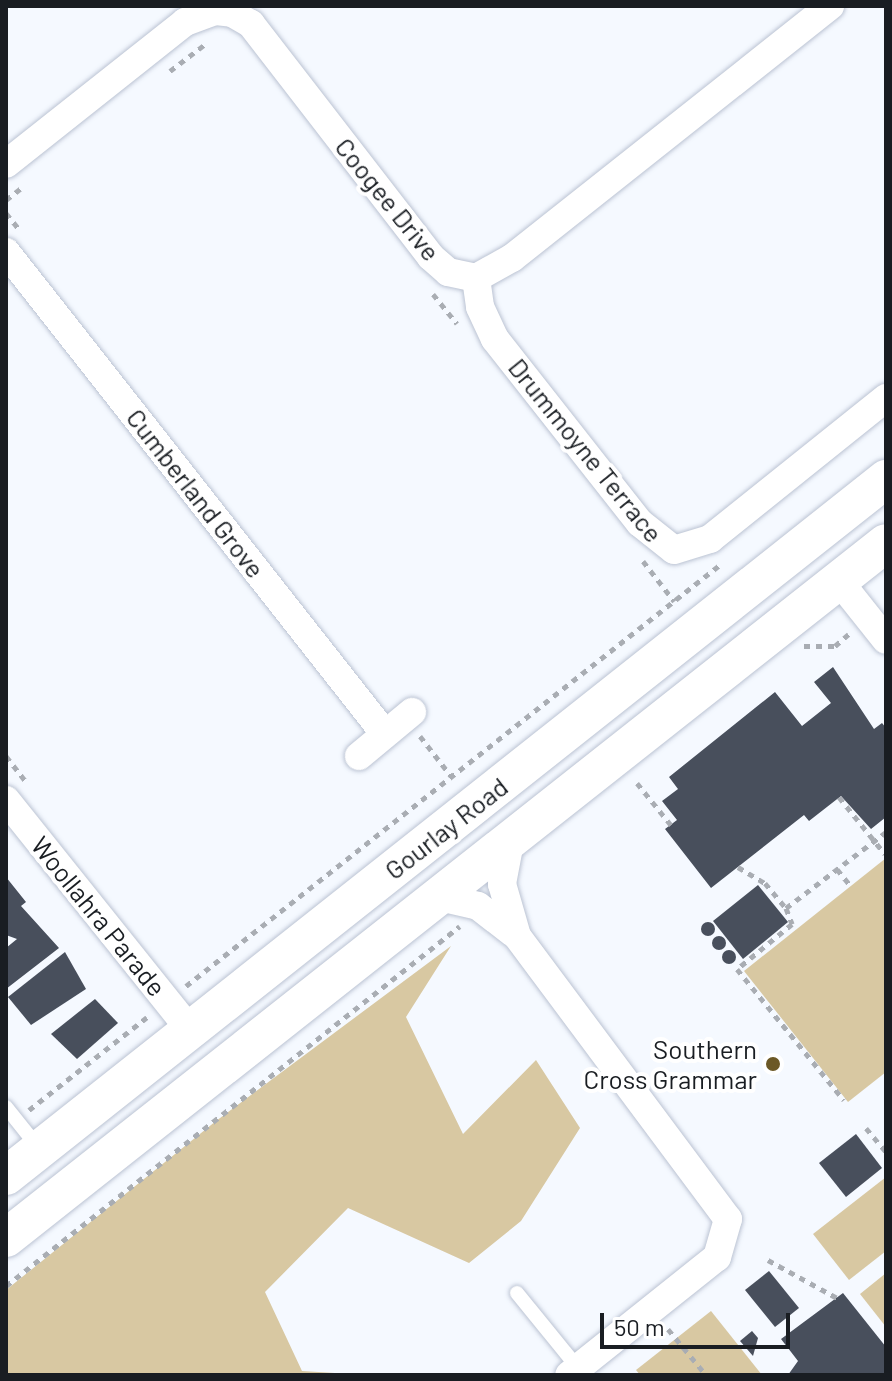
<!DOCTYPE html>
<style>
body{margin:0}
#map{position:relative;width:892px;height:1381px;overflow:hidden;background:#f5f9ff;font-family:Barlow,sans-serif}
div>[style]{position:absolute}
.green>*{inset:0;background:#d8c8a2}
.building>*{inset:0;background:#484f5c}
.round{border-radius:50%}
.path>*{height:5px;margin-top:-2.5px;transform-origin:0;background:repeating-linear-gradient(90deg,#a9adb3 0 6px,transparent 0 12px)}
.roads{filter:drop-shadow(0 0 2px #bbc3d3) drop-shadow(0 0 2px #bbc3d3)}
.service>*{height:14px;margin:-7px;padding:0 7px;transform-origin:7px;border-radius:7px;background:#fff}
.minor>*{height:28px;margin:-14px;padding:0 14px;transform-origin:14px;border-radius:14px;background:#fff}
.secondary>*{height:38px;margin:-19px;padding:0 19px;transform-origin:19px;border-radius:19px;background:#fff}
.dots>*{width:22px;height:22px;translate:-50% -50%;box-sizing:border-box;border:4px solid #fff;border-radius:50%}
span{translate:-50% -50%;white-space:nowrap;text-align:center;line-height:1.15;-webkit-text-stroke:8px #fff;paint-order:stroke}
.street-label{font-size:26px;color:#191d22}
.poi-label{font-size:26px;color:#191d22}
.right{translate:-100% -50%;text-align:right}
.frame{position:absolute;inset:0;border:8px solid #191d22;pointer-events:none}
.scale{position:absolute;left:600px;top:1313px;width:190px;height:36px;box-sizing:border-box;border:4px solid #191d22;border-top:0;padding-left:10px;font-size:24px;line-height:28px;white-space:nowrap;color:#191d22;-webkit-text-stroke:6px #fff;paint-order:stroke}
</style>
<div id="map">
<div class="green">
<i style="clip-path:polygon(886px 858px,886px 1072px,848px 1102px,744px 971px)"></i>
<i style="clip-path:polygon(451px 946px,406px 1017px,463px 1134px,536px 1060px,580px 1128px,521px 1221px,469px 1263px,348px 1208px,265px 1292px,302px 1371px,368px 1375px,6px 1375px,6px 1290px,216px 1121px)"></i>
<i style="clip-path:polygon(886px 1177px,886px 1251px,849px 1280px,813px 1234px)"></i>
<i style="clip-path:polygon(886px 1273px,886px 1327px,860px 1294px)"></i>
<i style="clip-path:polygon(711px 1311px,762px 1375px,640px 1375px,636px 1370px)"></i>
</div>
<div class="building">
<i style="clip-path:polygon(833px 667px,874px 729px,882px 723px,886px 728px,886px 817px,871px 829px,841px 796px,809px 821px,804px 815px,711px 888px,665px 829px,677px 820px,662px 801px,678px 789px,669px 777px,775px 692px,802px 726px,831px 703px,814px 682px)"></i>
<i style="clip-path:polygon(6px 877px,26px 902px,21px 906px,59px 948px,6px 989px,6px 948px,17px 939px,6px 935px)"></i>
<i style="clip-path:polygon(758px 885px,788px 922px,743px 959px,713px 921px)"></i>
<i class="round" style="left:701px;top:922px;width:14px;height:14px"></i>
<i class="round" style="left:712px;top:936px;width:14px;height:14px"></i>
<i class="round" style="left:722px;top:950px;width:14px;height:14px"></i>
<i style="clip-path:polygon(65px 952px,86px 989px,31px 1025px,8px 997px)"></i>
<i style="clip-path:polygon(95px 999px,118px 1023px,77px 1059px,51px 1034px)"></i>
<i style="clip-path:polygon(856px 1134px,882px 1168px,846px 1197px,819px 1163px)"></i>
<i style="clip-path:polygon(769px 1271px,799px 1308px,775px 1327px,745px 1290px)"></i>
<i style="clip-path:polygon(843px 1293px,886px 1347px,886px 1375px,788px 1375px,798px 1361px,781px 1339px)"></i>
<i style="clip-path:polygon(752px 1331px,758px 1338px,753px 1356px,740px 1341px)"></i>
</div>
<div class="path">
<i style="left:170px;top:71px;width:43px;rotate:-37.4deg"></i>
<i style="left:6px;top:200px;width:23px;rotate:-38deg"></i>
<i style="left:6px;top:213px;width:21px;rotate:51deg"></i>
<i style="left:433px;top:294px;width:38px;rotate:51deg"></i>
<i style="left:643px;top:561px;width:51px;rotate:52.2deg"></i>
<i style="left:804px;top:646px;width:31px"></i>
<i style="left:835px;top:646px;width:18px;rotate:-41deg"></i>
<i style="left:420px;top:736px;width:51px;rotate:52.2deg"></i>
<i style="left:6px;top:756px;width:31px;rotate:52deg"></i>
<i style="left:637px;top:783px;width:54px;rotate:51deg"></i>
<i style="left:839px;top:797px;width:73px;rotate:51.1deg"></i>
<i style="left:738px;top:867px;width:31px;rotate:31deg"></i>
<i style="left:765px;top:883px;width:33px;rotate:50deg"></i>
<i style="left:786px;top:908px;width:126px;rotate:-37.2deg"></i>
<i style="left:837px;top:869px;width:22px;rotate:51deg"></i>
<i style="left:786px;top:908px;width:17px;rotate:69deg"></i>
<i style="left:792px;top:924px;width:71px;rotate:140.7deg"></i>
<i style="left:737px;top:969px;width:169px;rotate:50.8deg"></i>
<i style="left:186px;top:986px;width:681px;rotate:-38.27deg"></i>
<i style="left:29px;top:1110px;width:150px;rotate:-38.2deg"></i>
<i style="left:866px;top:1128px;width:31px;rotate:50deg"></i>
<i style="left:768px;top:1260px;width:79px;rotate:28.8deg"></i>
<i style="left:6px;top:1286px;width:579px;rotate:-38.41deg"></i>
<i style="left:668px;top:1329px;width:60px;rotate:50.4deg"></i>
</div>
<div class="roads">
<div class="service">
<i style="left:6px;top:1107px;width:51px;rotate:51.3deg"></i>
<i style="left:517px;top:1293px;width:97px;rotate:50.9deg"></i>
</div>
<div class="minor">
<i style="left:6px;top:164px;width:228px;rotate:-38.4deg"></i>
<i style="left:185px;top:22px;width:33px;rotate:-20deg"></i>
<i style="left:216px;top:11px;width:16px;rotate:7deg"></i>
<i style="left:232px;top:13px;width:22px;rotate:30deg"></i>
<i style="left:251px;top:24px;width:294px;rotate:52.3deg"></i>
<i style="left:431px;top:257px;width:23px;rotate:41deg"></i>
<i style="left:448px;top:272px;width:29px;rotate:12deg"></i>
<i style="left:476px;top:278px;width:41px;rotate:-29.1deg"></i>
<i style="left:512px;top:258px;width:406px;rotate:-38.4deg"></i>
<i style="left:6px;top:252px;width:613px;rotate:51.82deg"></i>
<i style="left:476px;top:278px;width:29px;rotate:82deg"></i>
<i style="left:480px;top:307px;width:35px;rotate:65deg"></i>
<i style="left:495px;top:339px;width:234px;rotate:51.8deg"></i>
<i style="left:640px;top:523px;width:43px;rotate:38.5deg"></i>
<i style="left:674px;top:550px;width:38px;rotate:-17deg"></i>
<i style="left:710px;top:539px;width:226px;rotate:-38.7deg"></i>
<i style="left:839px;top:581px;width:75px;rotate:51.5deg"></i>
<i style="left:359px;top:756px;width:69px;rotate:-39.7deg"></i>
<i style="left:6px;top:800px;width:296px;rotate:51.3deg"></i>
<i style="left:510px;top:842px;width:43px;rotate:100.8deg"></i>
<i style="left:502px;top:884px;width:54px;rotate:73.9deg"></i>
<i style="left:517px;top:936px;width:353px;rotate:53.3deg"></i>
<i style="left:728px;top:1219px;width:40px;rotate:106deg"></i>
<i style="left:717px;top:1257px;width:189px;rotate:141.4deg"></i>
<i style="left:440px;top:897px;width:39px;rotate:13deg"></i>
<i style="left:478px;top:906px;width:44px;rotate:37.6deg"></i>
</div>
<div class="secondary">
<i style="left:6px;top:1176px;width:1123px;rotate:-38.38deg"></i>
<i style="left:6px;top:1238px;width:1121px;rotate:-38.3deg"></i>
</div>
</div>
<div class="dots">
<i style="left:773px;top:1064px;background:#6b5826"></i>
</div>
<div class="street-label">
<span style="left:388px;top:199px;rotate:51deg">Coogee Drive</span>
<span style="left:586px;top:450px;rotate:51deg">Drummoyne Terrace</span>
<span style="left:196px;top:493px;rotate:52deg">Cumberland Grove</span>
<span style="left:446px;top:828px;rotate:-38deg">Gourlay Road</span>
<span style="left:99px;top:916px;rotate:51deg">Woollahra Parade</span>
</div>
<div class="poi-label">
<span class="right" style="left:757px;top:1064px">Southern<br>Cross Grammar</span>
</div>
<div class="frame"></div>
<div class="scale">50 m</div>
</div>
